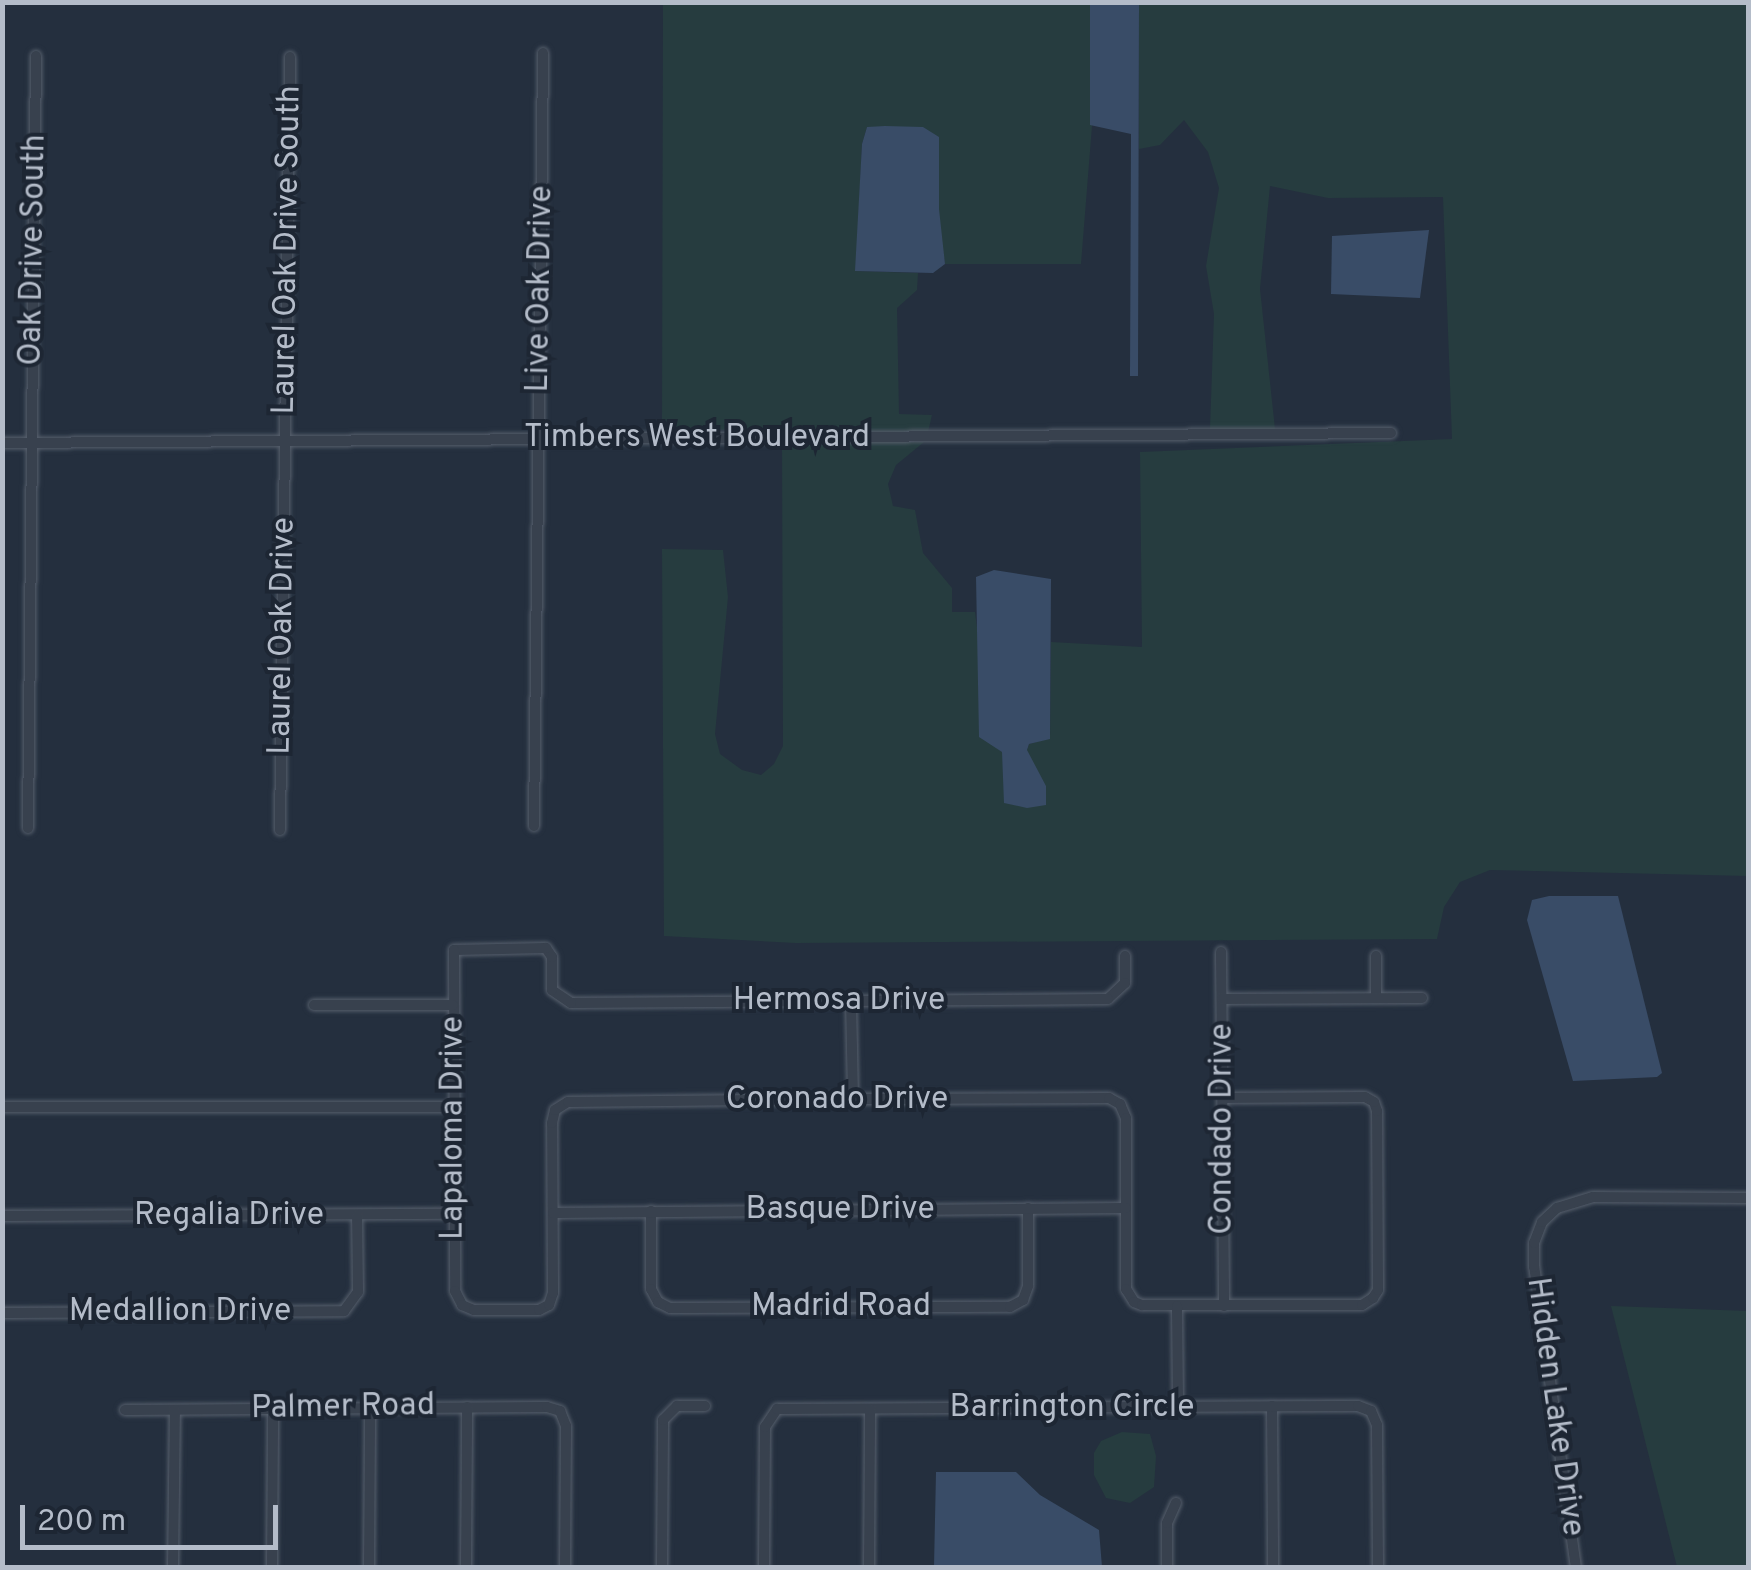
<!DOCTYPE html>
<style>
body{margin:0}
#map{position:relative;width:1751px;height:1570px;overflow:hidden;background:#242f3e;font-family:Overpass,sans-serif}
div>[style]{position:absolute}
.green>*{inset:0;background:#263c3f}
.water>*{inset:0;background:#394c67}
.roads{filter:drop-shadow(0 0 2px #565f6c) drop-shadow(0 0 2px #565f6c)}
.minor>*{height:10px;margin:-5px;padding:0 5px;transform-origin:5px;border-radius:5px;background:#38414e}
span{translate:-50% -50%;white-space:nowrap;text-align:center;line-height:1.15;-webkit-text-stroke:8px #1d2633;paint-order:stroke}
.street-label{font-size:32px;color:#b4bcc9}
.frame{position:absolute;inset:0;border:5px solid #b4bcc9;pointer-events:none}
.scale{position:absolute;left:20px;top:1505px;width:258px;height:45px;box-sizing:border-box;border:5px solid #b4bcc9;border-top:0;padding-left:12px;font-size:30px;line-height:35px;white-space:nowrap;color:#b4bcc9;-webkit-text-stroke:8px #1d2633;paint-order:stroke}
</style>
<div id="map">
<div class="green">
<i style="clip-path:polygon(663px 3px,1090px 3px,1092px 126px,1081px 264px,945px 264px,923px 127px,867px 127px,862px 144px,856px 271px,918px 273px,917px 290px,897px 308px,899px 414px,932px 415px,928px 432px,662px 429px)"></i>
<i style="clip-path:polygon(1139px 3px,1748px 3px,1748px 876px,1490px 870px,1460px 882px,1444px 907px,1437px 939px,796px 943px,664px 936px,662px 549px,723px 550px,728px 597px,715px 734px,720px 754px,742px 770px,761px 775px,774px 764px,783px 746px,782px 443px,924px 442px,896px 465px,888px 484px,893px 506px,915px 510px,923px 553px,952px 588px,952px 612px,975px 612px,992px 744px,1002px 752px,1027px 750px,1029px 744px,1050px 738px,1051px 642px,1142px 647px,1140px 452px,1452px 439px,1443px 197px,1328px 198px,1270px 186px,1260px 289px,1275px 429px,1210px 429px,1214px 314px,1206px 266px,1219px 188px,1208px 152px,1184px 120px,1160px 145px,1139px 149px)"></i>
<i style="clip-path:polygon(1611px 1306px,1748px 1311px,1748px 1567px,1677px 1567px)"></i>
<i style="clip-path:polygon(1122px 1432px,1150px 1434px,1156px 1456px,1154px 1487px,1130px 1503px,1106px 1498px,1094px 1475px,1094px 1453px,1101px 1441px)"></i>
</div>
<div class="water">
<i style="clip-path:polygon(1090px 3px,1139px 3px,1138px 376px,1130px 376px,1131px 134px,1090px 125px)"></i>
<i style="clip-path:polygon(885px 126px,923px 127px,939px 137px,939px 209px,945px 264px,933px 273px,855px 271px,862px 144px,867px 127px)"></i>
<i style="clip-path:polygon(1429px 230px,1420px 298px,1331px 294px,1332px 236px)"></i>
<i style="clip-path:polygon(994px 570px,1051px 579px,1050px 739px,1029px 744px,1027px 750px,1046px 786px,1046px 805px,1027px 808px,1004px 803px,1002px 752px,979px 737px,976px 577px)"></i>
<i style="clip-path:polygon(1549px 896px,1618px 896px,1662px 1073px,1657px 1077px,1573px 1081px,1527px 920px,1532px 900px)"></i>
<i style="clip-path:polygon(936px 1472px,1016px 1472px,1040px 1495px,1099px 1530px,1102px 1567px,934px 1567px)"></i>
</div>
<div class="roads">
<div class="minor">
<i style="left:2px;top:443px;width:1389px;rotate:-0.41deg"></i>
<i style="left:534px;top:826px;width:773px;rotate:-89.33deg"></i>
<i style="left:28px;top:828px;width:772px;rotate:-89.41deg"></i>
<i style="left:280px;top:830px;width:773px;rotate:-89.26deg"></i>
<i style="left:1221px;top:952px;width:354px;rotate:89.5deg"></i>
<i style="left:1125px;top:956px;width:27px;rotate:90deg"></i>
<i style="left:1125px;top:983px;width:23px;rotate:137deg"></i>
<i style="left:1108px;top:999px;width:537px;rotate:179.57deg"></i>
<i style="left:571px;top:1003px;width:23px;rotate:-146deg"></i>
<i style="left:552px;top:990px;width:33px;rotate:-90deg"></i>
<i style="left:552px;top:957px;width:11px;rotate:-124deg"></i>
<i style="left:546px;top:948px;width:92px;rotate:178.8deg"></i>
<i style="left:454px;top:950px;width:341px;rotate:89.8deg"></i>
<i style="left:455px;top:1291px;width:16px;rotate:63deg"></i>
<i style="left:462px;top:1305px;width:13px;rotate:23deg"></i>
<i style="left:474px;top:1310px;width:65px"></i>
<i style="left:539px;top:1310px;width:11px;rotate:-27deg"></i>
<i style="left:549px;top:1305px;width:13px;rotate:-72deg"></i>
<i style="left:553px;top:1293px;width:170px;rotate:-90.3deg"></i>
<i style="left:552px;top:1123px;width:13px;rotate:-77deg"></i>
<i style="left:555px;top:1110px;width:15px;rotate:-32deg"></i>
<i style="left:568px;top:1102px;width:285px;rotate:-0.6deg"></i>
<i style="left:853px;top:1099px;width:256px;rotate:-0.2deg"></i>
<i style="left:1109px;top:1098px;width:13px;rotate:29deg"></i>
<i style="left:1120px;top:1104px;width:15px;rotate:67deg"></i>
<i style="left:1126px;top:1118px;width:171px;rotate:90deg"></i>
<i style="left:1126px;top:1289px;width:15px;rotate:58deg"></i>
<i style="left:1134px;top:1302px;width:9px;rotate:21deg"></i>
<i style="left:1142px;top:1305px;width:220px"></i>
<i style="left:1362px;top:1305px;width:13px;rotate:-32deg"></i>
<i style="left:1373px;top:1298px;width:9px;rotate:-58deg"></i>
<i style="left:1378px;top:1290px;width:179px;rotate:-90.3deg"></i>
<i style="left:1377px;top:1111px;width:9px;rotate:-108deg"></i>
<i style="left:1374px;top:1102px;width:10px;rotate:-151deg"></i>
<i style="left:1365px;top:1097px;width:142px;rotate:179.6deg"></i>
<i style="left:1376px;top:956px;width:42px;rotate:90deg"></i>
<i style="left:1222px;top:999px;width:200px;rotate:-0.3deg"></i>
<i style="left:851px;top:1001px;width:98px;rotate:88.8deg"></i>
<i style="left:314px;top:1005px;width:139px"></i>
<i style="left:2px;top:1107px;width:451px"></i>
<i style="left:651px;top:1211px;width:78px;rotate:90deg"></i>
<i style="left:651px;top:1289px;width:15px;rotate:62deg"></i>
<i style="left:658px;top:1302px;width:13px;rotate:27deg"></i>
<i style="left:670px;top:1308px;width:340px;rotate:-0.2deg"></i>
<i style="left:1010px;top:1307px;width:15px;rotate:-28deg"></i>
<i style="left:1023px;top:1300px;width:15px;rotate:-70deg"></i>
<i style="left:1028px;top:1286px;width:78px;rotate:-90deg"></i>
<i style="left:553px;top:1213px;width:573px;rotate:-0.5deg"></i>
<i style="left:2px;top:1216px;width:453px;rotate:-0.3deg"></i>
<i style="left:1177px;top:1306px;width:101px;rotate:89.4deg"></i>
<i style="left:2px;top:1313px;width:342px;rotate:-0.3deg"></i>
<i style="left:344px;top:1311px;width:24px;rotate:-54deg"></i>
<i style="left:358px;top:1292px;width:77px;rotate:-90.7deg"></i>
<i style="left:1272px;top:1406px;width:162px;rotate:89.6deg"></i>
<i style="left:125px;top:1410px;width:422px;rotate:-0.4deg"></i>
<i style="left:547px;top:1407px;width:14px;rotate:17deg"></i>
<i style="left:560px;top:1411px;width:16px;rotate:68deg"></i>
<i style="left:566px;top:1426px;width:142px;rotate:90.4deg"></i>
<i style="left:173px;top:1568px;width:158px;rotate:-89.3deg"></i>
<i style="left:272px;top:1568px;width:159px;rotate:-89.6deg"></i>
<i style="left:369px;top:1568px;width:160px;rotate:-89.6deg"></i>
<i style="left:466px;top:1568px;width:161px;rotate:-89.6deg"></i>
<i style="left:662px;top:1568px;width:148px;rotate:-89.6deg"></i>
<i style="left:663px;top:1420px;width:20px;rotate:-45deg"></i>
<i style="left:677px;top:1406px;width:28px"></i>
<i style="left:764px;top:1568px;width:141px;rotate:-89.6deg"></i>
<i style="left:765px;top:1427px;width:22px;rotate:-56deg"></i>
<i style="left:777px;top:1409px;width:581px;rotate:-0.3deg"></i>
<i style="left:1358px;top:1406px;width:14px;rotate:21deg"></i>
<i style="left:1371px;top:1411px;width:15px;rotate:67deg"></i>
<i style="left:1377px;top:1425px;width:143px;rotate:89.6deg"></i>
<i style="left:869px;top:1568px;width:159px;rotate:-89.6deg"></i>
<i style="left:1167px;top:1568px;width:45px;rotate:-90deg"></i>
<i style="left:1167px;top:1523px;width:22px;rotate:-66deg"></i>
<i style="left:1576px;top:1568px;width:304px;rotate:-97.9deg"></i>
<i style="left:1534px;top:1267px;width:24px;rotate:-90deg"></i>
<i style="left:1534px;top:1243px;width:22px;rotate:-69deg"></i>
<i style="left:1542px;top:1222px;width:21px;rotate:-43deg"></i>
<i style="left:1557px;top:1208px;width:38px;rotate:-17deg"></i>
<i style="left:1593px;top:1197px;width:155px;rotate:0.4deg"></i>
</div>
</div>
<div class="street-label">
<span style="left:34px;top:250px;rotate:-89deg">Oak Drive South</span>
<span style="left:288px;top:250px;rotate:-89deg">Laurel Oak Drive South</span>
<span style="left:541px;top:289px;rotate:-89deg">Live Oak Drive</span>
<span style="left:697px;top:438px">Timbers West Boulevard</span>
<span style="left:283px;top:636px;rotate:-89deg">Laurel Oak Drive</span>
<span style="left:839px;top:1001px">Hermosa Drive</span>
<span style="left:837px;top:1100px">Coronado Drive</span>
<span style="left:454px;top:1128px;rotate:-90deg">Lapaloma Drive</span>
<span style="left:1223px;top:1129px;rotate:-90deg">Condado Drive</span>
<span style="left:840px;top:1210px">Basque Drive</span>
<span style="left:229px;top:1216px">Regalia Drive</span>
<span style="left:841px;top:1307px">Madrid Road</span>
<span style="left:180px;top:1312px">Medallion Drive</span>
<span style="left:1554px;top:1407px;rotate:82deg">Hidden Lake Drive</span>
<span style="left:343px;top:1408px;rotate:-1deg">Palmer Road</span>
<span style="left:1072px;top:1408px">Barrington Circle</span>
</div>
<div class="frame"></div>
<div class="scale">200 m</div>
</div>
